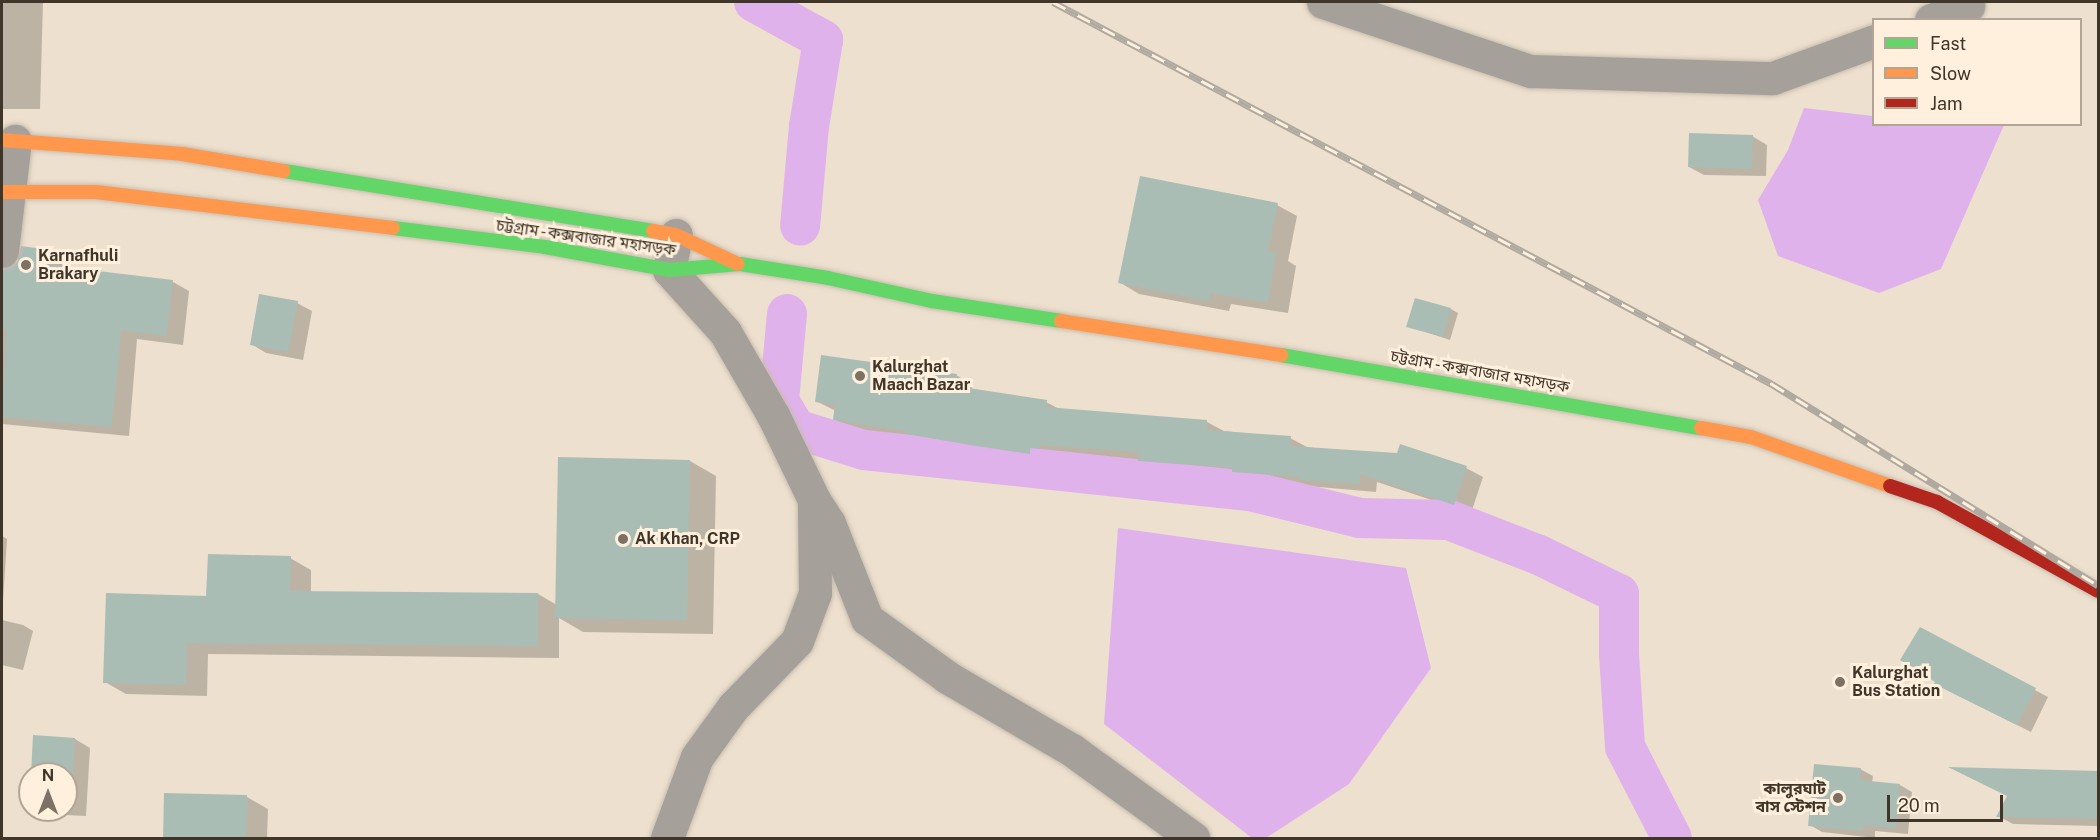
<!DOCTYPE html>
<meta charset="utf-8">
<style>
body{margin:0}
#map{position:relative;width:2100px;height:840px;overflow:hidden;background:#ede0ce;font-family:"Public Sans","Noto Sans Bengali",sans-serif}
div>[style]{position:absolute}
.water>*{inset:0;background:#e0b2eb}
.shadow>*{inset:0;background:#0003}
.canal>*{height:40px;margin:-20px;padding:0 20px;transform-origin:20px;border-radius:20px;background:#e0b2eb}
.building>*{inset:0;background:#aabdb5}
.roads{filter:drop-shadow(0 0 2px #c8bdaf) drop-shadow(0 0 2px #c8bdaf)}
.street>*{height:33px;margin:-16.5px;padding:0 16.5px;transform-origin:16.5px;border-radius:16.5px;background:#a6a09a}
.fast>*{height:14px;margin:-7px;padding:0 7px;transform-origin:7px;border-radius:7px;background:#63d668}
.slow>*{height:14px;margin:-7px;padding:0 7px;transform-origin:7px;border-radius:7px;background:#ff974d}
.jam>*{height:14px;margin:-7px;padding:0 7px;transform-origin:7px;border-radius:7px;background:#b3261e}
.rail>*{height:7px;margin-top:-3.5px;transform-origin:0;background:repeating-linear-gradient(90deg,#fff0dd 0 14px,#b0a99f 0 28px);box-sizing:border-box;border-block:2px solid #b0a99f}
.dots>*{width:16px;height:16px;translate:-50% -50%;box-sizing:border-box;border:3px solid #fff0dd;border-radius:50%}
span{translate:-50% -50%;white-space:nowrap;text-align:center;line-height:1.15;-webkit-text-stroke:6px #fff0dd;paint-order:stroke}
.street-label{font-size:16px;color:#3f3529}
.poi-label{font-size:16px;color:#3f3529;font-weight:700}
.left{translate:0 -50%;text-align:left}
.right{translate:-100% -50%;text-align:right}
.frame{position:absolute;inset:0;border:3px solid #3f3529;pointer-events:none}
.legend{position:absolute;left:1872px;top:18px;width:210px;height:108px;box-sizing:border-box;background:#fff0dd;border:2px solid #b2a595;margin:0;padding:8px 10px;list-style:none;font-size:18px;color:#3f3529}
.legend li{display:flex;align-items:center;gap:12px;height:30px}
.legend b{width:30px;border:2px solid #b2a595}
.north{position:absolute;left:18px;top:762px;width:60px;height:60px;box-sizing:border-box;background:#fff0dd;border:2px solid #b2a595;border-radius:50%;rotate:0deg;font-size:16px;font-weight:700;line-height:24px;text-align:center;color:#3f3529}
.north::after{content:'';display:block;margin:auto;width:21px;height:27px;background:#7c7163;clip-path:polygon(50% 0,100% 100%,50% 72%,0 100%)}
.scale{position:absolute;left:1887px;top:795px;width:116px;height:27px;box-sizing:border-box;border:3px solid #3f3529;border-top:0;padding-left:8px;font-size:18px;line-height:21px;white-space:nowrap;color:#3f3529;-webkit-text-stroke:4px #fff0dd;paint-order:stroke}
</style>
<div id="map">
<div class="water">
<i style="clip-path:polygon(1804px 108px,1873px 116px,1874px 124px,2004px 125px,1941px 269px,1879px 293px,1778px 256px,1758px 200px,1788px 150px)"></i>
<i style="clip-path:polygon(1118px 528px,1406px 568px,1431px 668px,1349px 784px,1266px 838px,1252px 838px,1104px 724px)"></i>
</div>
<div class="shadow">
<i style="clip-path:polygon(2px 2px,43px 2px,40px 109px,2px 109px)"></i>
<i style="clip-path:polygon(1752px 136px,1767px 145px,1766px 176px,1704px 175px,1689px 167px)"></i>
<i style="clip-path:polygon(1277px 205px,1297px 216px,1288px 261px,1296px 266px,1288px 313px,1231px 304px,1229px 311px,1139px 294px,1119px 282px)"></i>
<i style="clip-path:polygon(22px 248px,50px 252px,67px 261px,66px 268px,173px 282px,189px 291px,183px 345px,137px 339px,129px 436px,2px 424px,2px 291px,4px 270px,18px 264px)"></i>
<i style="clip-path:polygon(297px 303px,312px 311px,303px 360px,266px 353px,251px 344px)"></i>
<i style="clip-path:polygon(1451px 309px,1458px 313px,1450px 340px,1408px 326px)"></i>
<i style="clip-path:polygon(956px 375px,973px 385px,972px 390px,1046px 402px,1061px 410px,1207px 422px,1224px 431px,1290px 438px,1307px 447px,1466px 468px,1483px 477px,1471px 513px,1377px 482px,1376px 492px,1250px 481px,1241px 476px,1156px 470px,1140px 460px,1057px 454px,1056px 458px,1047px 456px,1046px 463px,851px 429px,834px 419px,836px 411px,816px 401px)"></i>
<i style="clip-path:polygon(690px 461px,716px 476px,713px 634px,583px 632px,559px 618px,559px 658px,208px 654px,207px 696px,126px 694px,105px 682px,208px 597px,290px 558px,311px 570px,311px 593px,538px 594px,557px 605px)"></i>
<i style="clip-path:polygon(2px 536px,7px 539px,2px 618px)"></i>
<i style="clip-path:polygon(2px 620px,23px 625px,33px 631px,23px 670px,2px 665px)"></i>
<i style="clip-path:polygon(1920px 629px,2048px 697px,2031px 732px,1949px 691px)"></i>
<i style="clip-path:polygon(75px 739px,90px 748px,86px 816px,45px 814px,38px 810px,66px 810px,66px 774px,32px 774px)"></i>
<i style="clip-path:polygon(1860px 769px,1873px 776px,1872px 783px,1900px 785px,1912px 792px,1908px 834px,1875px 831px,1875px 838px,1822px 832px,1810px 825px)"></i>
<i style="clip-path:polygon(1954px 769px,2098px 772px,2098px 826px,2013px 824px,1998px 816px,2008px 796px)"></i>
<i style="clip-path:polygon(166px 794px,247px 797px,268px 809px,267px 838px,165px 838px)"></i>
</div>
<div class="canal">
<i style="left:754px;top:2px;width:79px;rotate:28.8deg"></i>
<i style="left:823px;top:40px;width:87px;rotate:99.2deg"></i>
<i style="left:809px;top:126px;width:100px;rotate:95.1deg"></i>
<i style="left:787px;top:314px;width:87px;rotate:95.3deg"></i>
<i style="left:779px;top:401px;width:33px;rotate:59deg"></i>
<i style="left:796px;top:429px;width:71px;rotate:17.2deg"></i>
<i style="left:864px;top:450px;width:392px;rotate:6.1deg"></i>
<i style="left:1254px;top:492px;width:109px;rotate:13.8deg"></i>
<i style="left:1360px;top:518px;width:89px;rotate:1.3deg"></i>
<i style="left:1449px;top:520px;width:97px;rotate:21.3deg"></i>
<i style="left:1539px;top:555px;width:89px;rotate:26deg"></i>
<i style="left:1619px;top:594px;width:60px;rotate:90deg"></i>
<i style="left:1619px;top:654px;width:93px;rotate:86.3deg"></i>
<i style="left:1625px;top:747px;width:102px;rotate:62.7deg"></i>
</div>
<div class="building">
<i style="clip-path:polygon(1689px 133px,1753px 135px,1752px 169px,1688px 167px)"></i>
<i style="clip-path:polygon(1140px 176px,1278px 203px,1268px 251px,1276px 253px,1268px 302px,1211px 293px,1209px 301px,1118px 283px)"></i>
<i style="clip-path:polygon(21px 246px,50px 250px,48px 265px,173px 280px,166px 336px,121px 330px,112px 427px,2px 417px,6px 330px,2px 329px,2px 280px,3px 269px,17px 262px)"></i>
<i style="clip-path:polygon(259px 294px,298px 301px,288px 352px,250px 345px)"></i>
<i style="clip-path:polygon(1415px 298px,1451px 308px,1443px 337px,1406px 327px)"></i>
<i style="clip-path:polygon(821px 355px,957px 374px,955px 386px,1047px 400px,1046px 407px,1207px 420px,1207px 430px,1291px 436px,1290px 446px,1397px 453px,1400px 444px,1467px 466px,1454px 505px,1360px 474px,1359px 484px,1300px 480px,1300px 477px,1232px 472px,1232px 468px,1138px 461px,1139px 452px,1040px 445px,1040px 449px,1030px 448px,1030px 454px,976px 446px,906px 434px,906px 431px,833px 420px,835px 404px,815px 402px)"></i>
<i style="clip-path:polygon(558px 457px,690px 460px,687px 620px,555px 618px)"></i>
<i style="clip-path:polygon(208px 554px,291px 556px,290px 591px,538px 593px,538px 646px,187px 643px,186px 685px,103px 683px,106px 593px,206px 596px)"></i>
<i style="clip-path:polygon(1920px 627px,2036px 688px,2017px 725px,1934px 684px,1935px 682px,1900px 660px)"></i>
<i style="clip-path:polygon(33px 735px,75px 738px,71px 809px,66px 808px,66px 774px,31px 774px)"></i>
<i style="clip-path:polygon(1814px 764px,1861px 768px,1860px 780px,1900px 784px,1896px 828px,1863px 825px,1863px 831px,1808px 826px)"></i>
<i style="clip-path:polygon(1948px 767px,2098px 771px,2098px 819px,1996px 817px,2007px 796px)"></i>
<i style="clip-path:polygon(164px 793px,247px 795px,246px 838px,163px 838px)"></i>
</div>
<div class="roads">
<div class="street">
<i style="left:1323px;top:2px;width:219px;rotate:18.4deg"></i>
<i style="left:1531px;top:71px;width:242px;rotate:1.7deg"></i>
<i style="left:1773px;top:78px;width:108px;rotate:-20.1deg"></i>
<i style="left:1931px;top:20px;width:40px;rotate:-21deg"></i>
<i style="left:676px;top:235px;width:36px;rotate:101deg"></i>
<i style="left:669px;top:270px;width:84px;rotate:47.9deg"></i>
<i style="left:725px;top:332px;width:96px;rotate:60deg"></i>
<i style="left:773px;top:415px;width:94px;rotate:64.2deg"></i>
<i style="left:814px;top:500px;width:27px;rotate:57deg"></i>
<i style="left:829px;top:523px;width:103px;rotate:68.4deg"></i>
<i style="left:867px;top:619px;width:99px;rotate:35.9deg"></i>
<i style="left:947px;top:677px;width:145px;rotate:30.3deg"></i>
<i style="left:1072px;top:750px;width:150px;rotate:36deg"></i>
<i style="left:2px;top:251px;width:111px;rotate:-83.3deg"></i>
<i style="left:667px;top:838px;width:86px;rotate:-69.7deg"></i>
<i style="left:697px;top:757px;width:62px;rotate:-54.2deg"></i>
<i style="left:733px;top:707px;width:92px;rotate:-45.9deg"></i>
<i style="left:797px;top:641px;width:51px;rotate:-69.4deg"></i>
<i style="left:815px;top:593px;width:88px;rotate:-90.7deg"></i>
</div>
<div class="fast">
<i style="left:284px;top:171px;width:374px;rotate:9.2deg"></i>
<i style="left:393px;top:228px;width:153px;rotate:7.1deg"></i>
<i style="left:545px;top:247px;width:126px;rotate:10.5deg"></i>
<i style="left:669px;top:270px;width:71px;rotate:-4.8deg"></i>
<i style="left:740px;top:264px;width:89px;rotate:9deg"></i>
<i style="left:828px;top:278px;width:107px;rotate:12.5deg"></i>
<i style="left:932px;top:301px;width:131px;rotate:8.8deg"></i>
<i style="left:1281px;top:355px;width:426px;rotate:9.9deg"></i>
</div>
<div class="slow">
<i style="left:2px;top:140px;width:181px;rotate:4.4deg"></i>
<i style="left:182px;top:154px;width:103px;rotate:9.5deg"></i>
<i style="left:2px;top:192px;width:94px"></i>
<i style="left:96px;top:192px;width:299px;rotate:6.9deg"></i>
<i style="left:653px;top:231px;width:23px;rotate:10deg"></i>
<i style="left:676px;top:235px;width:68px;rotate:25.1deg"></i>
<i style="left:1061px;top:321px;width:223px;rotate:8.8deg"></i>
<i style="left:1701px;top:428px;width:51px;rotate:10.2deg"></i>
<i style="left:1751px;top:437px;width:147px;rotate:19.4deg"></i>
</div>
<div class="jam">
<i style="left:1890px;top:486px;width:50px;rotate:18.8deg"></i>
<i style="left:1937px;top:502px;width:184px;rotate:28.9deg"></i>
</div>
</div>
<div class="rail">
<i style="left:1053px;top:2px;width:814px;rotate:27.98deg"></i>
<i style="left:1772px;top:384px;width:383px;rotate:31.7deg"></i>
</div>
<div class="dots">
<i style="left:26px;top:265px;background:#7c7163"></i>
<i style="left:860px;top:376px;background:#7c7163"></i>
<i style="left:623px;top:539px;background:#7c7163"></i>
<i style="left:1840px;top:682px;background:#7c7163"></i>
<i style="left:1838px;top:798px;background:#7c7163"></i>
</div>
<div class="street-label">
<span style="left:586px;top:238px;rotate:8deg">চট্টগ্রাম - কক্সবাজার মহাসড়ক</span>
<span style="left:1480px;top:372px;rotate:10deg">চট্টগ্রাম - কক্সবাজার মহাসড়ক</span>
</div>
<div class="poi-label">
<span class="left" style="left:38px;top:265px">Karnafhuli<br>Brakary</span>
<span class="left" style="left:872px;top:376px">Kalurghat<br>Maach Bazar</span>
<span class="left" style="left:635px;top:539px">Ak Khan, CRP</span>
<span class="left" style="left:1852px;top:682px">Kalurghat<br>Bus Station</span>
<span class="right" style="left:1826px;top:798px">কালুরঘাট<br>বাস স্টেশন</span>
</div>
<div class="frame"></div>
<ul class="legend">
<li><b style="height:8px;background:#63d668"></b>Fast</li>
<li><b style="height:8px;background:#ff974d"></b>Slow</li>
<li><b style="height:8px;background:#b3261e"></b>Jam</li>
</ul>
<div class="north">N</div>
<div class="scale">20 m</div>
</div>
